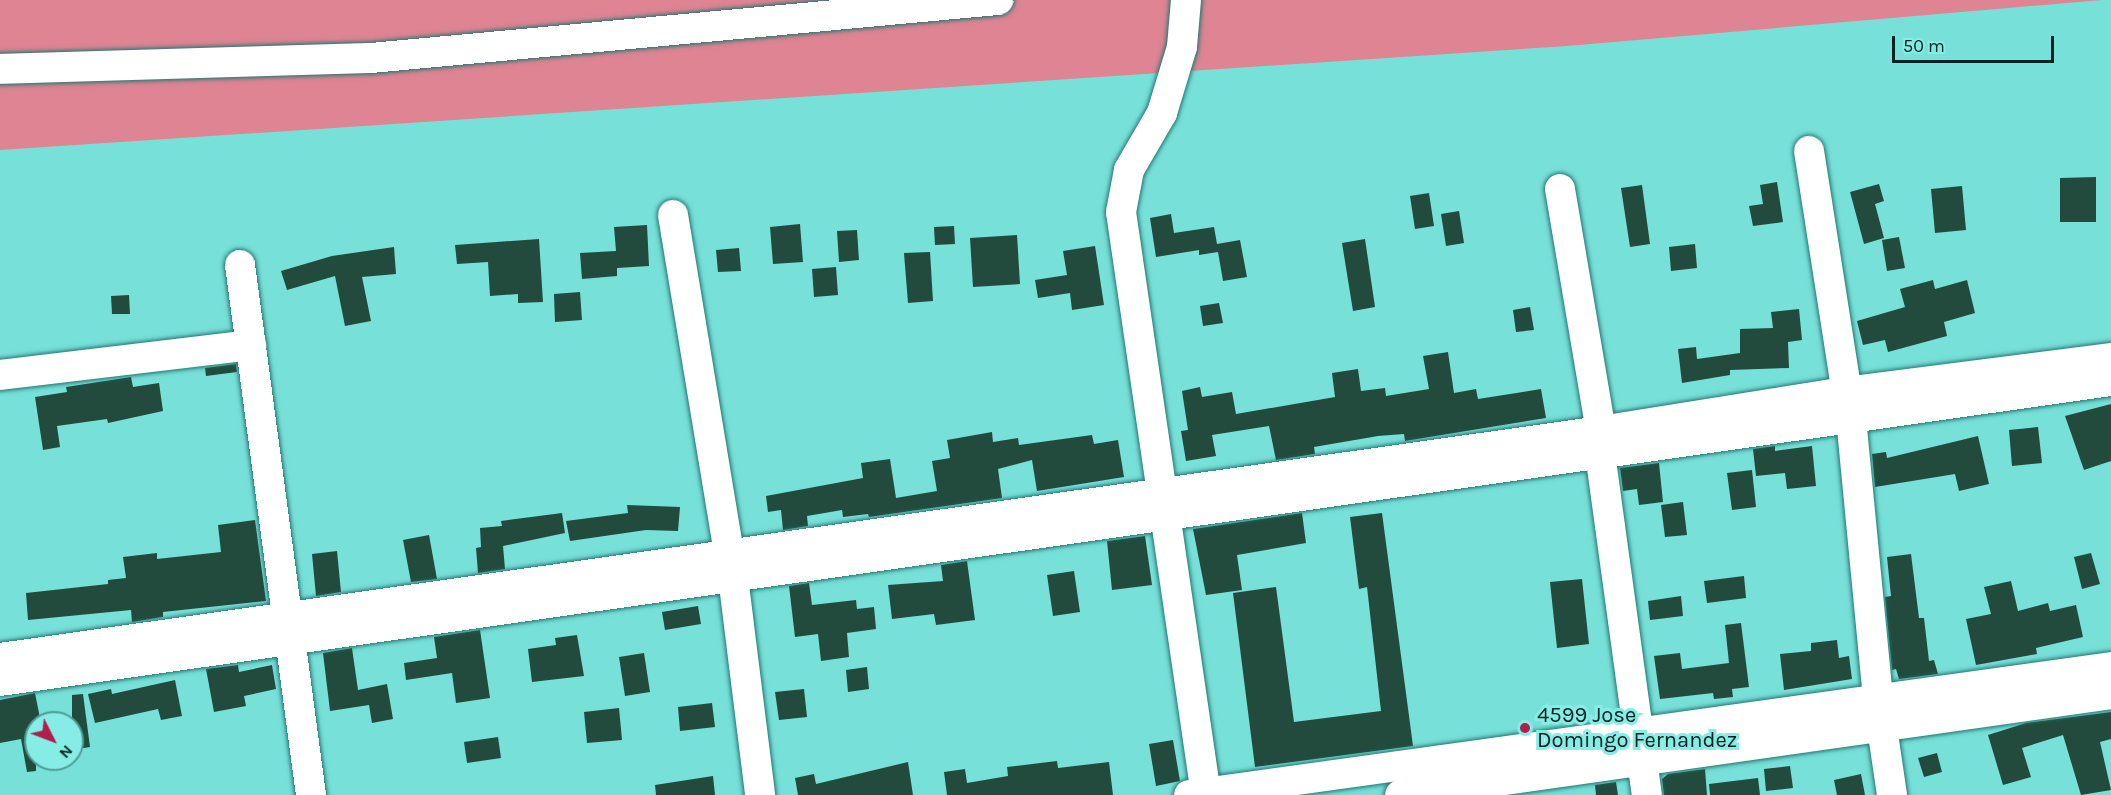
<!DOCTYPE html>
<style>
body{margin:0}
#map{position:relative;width:2111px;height:795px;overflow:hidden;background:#77e0d9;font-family:Karla,sans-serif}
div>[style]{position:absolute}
.green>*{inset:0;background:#de8493}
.building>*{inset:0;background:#224b3e}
.roads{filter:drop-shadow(0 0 2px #227772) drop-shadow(0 0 2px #227772)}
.minor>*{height:30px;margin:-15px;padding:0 15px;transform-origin:15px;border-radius:15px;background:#fff}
.dots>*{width:16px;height:16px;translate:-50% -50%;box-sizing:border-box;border:3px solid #85ede6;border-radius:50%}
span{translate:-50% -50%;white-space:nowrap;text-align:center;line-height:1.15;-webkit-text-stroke:6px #85ede6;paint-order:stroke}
.poi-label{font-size:22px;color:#002220}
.left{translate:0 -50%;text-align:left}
.north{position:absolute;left:24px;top:711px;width:60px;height:60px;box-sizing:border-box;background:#85ede6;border:2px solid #509c97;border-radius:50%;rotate:132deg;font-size:16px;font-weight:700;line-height:24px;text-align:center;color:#002220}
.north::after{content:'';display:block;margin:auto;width:21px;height:27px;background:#b01f4c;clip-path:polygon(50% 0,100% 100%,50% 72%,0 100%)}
.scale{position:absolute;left:1892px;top:36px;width:162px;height:27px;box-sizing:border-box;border:3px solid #002220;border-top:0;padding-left:8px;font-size:18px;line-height:21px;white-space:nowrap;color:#002220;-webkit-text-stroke:4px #85ede6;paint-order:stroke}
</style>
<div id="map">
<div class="green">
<i style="clip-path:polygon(0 0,2102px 0,1567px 46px,0 150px)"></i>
</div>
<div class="building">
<i style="clip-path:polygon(2096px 177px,2096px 222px,2060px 222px,2060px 178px)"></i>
<i style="clip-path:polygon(1777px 182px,1783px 222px,1753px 226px,1749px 206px,1763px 204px,1760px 185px)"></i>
<i style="clip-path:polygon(1879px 184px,1884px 201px,1875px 204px,1884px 238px,1864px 244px,1850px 192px)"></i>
<i style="clip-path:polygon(1642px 185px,1650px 244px,1630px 247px,1621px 188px)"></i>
<i style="clip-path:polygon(1962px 186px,1966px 230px,1935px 233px,1931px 189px)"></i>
<i style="clip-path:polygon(1429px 193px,1434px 226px,1415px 229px,1410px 196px)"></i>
<i style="clip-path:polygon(1459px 211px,1464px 243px,1446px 246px,1441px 214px)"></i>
<i style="clip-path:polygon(1171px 214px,1174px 233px,1214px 227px,1217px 244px,1240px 240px,1247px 277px,1223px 281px,1218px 252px,1199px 255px,1199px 250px,1156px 257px,1150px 218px)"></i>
<i style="clip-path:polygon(800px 224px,803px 262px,773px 264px,770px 227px)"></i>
<i style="clip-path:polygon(647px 225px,649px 266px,617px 268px,617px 276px,582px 279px,580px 253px,616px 251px,614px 227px)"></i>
<i style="clip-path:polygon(954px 226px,955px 244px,935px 245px,934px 227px)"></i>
<i style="clip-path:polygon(857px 230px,859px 260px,839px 262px,837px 231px)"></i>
<i style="clip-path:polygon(1017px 235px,1020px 284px,973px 287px,970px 238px)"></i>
<i style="clip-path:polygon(1899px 237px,1905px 268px,1887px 271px,1882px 240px)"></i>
<i style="clip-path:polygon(539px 239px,543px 302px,518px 303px,518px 294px,490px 296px,488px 262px,457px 264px,455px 245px)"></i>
<i style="clip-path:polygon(1365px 239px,1375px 307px,1353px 311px,1342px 243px)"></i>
<i style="clip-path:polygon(1695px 244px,1697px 268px,1671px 271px,1669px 247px)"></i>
<i style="clip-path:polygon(1095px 246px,1104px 305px,1072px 310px,1070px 293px,1038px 298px,1035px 280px,1067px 275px,1063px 251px)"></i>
<i style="clip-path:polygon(394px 247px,396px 274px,362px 277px,371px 321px,345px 326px,335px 276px,287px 290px,281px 271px,332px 256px)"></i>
<i style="clip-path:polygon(739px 248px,741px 271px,718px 272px,716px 250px)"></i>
<i style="clip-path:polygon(930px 252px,933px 301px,908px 303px,904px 253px)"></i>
<i style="clip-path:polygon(836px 267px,838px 295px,814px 297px,812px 269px)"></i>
<i style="clip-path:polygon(1933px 280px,1935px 289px,1967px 280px,1975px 313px,1944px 322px,1947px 336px,1888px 352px,1885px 340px,1863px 345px,1857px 321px,1905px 307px,1900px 289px)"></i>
<i style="clip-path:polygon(580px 292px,582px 320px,555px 322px,554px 294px)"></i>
<i style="clip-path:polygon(129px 295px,130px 314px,112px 314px,111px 296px)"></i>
<i style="clip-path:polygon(1219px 303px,1223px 323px,1203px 326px,1200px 306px)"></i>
<i style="clip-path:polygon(1530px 307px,1534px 330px,1516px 332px,1513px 310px)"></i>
<i style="clip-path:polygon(1799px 309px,1802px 340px,1788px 342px,1789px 368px,1730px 370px,1730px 375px,1682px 383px,1678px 349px,1696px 347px,1697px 359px,1740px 353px,1740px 329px,1773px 328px,1771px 312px)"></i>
<i style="clip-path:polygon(1448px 352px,1454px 393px,1476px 389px,1478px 399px,1541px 389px,1546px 418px,1405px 441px,1404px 434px,1378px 436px,1314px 447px,1315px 454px,1276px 460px,1269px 426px,1212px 435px,1216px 456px,1186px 461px,1181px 431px,1188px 430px,1182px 391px,1200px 387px,1202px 397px,1232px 392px,1236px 414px,1335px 397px,1332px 373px,1358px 369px,1361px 391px,1385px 388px,1386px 396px,1429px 389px,1423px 356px)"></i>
<i style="clip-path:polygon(236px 364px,237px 372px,206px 376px,205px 368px)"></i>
<i style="clip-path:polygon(131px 377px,133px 387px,159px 383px,163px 411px,108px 423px,107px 419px,57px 426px,60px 447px,43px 450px,35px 397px,67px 392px,66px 387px)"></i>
<i style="clip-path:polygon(2111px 404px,2111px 461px,2084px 470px,2065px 416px)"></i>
<i style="clip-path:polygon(2038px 427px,2042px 463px,2012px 466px,2009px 430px)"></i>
<i style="clip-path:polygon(992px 432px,993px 442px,1018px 438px,1019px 445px,1092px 435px,1094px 444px,1118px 440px,1124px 477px,1037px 491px,1032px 460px,998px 469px,1002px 498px,869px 517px,868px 514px,843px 517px,842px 510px,807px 516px,808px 526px,783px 530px,781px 510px,768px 512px,766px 496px,863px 478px,861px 463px,890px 459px,896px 498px,937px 491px,932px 461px,950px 458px,947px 440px)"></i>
<i style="clip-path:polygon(1978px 436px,1989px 484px,1959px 491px,1955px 474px,1875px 487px,1872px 454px,1886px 452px,1887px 458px)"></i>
<i style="clip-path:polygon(1775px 446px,1775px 451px,1812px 446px,1816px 486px,1787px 489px,1785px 473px,1756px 476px,1753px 449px)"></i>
<i style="clip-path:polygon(1659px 463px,1663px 502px,1639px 505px,1637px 489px,1623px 491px,1620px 468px)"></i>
<i style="clip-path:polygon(1752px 470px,1756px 507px,1732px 510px,1727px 473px)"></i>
<i style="clip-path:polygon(1683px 502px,1687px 535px,1665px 537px,1661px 505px)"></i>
<i style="clip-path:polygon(627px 505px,680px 507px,678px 531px,646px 530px,570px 541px,566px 521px,628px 513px)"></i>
<i style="clip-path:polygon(562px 513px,565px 533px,503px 546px,505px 569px,478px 573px,476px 548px,481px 547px,480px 528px,502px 526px,501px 521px)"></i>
<i style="clip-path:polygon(1302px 513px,1306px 543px,1237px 555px,1242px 590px,1206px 595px,1193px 529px)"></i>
<i style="clip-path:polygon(1382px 513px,1413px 746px,1255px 767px,1233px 593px,1276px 587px,1294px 722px,1381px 711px,1367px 587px,1359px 589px,1350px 517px)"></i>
<i style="clip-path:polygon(255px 520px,266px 601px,163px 612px,163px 617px,132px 622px,131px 610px,28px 620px,26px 593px,108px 584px,108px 580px,126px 578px,123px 557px,157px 553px,157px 559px,221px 552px,218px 525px)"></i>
<i style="clip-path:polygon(429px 535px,437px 579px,411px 582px,403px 540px)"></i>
<i style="clip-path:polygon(1145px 536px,1152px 585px,1112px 590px,1107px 541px)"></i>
<i style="clip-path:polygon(337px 551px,341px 592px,316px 596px,312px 554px)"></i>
<i style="clip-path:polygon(2091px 553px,2100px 584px,2082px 589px,2074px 557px)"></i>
<i style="clip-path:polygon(1911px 554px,1919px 618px,1924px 618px,1929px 661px,1934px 660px,1938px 674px,1899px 679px,1896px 669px,1892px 670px,1885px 597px,1891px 596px,1887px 557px)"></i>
<i style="clip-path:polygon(967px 561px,975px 620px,936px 625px,934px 614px,892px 619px,888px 585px,943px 581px,941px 565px)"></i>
<i style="clip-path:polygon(1074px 571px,1080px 612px,1053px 616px,1047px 575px)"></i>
<i style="clip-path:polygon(1744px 576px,1746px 598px,1707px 603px,1704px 581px)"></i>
<i style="clip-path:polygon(1582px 579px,1589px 644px,1557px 648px,1550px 582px)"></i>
<i style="clip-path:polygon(2011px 581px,2018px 611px,2048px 603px,2050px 611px,2076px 605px,2083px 637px,2036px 648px,2037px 654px,1976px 665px,1966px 619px,1991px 614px,1984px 587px)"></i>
<i style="clip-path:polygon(809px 583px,812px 605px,856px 600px,857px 609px,874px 607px,876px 629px,847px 633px,849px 657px,821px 661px,818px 634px,795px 637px,789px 586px)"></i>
<i style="clip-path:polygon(1681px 596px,1683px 616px,1650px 620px,1648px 601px)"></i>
<i style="clip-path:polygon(698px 606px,701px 624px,665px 630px,662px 612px)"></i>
<i style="clip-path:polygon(1741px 623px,1749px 687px,1732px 689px,1733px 697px,1714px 699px,1713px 693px,1660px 699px,1654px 656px,1680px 653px,1682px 669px,1729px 663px,1725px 625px)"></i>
<i style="clip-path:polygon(480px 630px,490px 698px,456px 703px,452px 673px,406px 680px,404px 663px,437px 658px,434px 637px)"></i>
<i style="clip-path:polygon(577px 635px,584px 676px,532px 682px,528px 649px,556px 645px,555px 638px)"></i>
<i style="clip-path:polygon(1837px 640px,1839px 658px,1849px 656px,1852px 679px,1784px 690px,1780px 654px,1811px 651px,1811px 643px)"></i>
<i style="clip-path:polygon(352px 648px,358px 690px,387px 684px,393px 719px,372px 723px,369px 705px,330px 711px,323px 653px)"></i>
<i style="clip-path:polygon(644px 653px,650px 692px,625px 696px,619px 657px)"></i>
<i style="clip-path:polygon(238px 665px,239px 672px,272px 665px,276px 689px,244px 696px,246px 706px,214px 712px,206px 669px)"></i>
<i style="clip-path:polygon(867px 667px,869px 689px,848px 692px,846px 670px)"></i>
<i style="clip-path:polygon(175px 680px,182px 716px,161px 720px,158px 709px,95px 723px,88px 694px,111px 689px,112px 694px)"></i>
<i style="clip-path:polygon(804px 689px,807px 717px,779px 720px,775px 692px)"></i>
<i style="clip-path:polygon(35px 693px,41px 723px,36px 723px,36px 771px,27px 772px,21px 739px,0 743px,0 700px)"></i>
<i style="clip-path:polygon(83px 694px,90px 747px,72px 750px,72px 695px)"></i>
<i style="clip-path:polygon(712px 703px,715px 727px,680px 731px,678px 707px)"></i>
<i style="clip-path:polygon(619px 708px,622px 740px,587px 743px,584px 712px)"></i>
<i style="clip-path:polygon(2111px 712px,2111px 739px,2100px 742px,2111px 790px,2081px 795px,2063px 735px,2022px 748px,2031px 777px,2003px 785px,1988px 735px,2026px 723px)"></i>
<i style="clip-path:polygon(498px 737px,501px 758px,467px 763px,464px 742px)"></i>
<i style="clip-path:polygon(1173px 740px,1180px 781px,1156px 786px,1149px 744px)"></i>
<i style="clip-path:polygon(1937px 753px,1942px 772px,1924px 777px,1918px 758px)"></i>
<i style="clip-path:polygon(1057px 761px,1058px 768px,1109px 762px,1113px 795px,947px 795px,944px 772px,965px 769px,967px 783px,1008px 776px,1007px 767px)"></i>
<i style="clip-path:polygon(908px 762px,913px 795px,798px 795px,795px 778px,814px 774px,816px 784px)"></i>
<i style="clip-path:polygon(1790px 766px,1793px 788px,1766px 791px,1764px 769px)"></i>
<i style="clip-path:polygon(1705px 769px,1707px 795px,1664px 795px,1662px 779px,1668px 774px)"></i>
<i style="clip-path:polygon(1861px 774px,1865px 795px,1837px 795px,1834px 780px)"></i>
<i style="clip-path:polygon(713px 776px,715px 795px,656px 795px,655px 785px)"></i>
<i style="clip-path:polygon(1758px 778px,1760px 795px,1710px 795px,1709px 784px)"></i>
<i style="clip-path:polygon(1616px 782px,1618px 795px,1596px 795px,1595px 785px)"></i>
</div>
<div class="roads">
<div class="minor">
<i style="left:1186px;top:0;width:47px;rotate:94.9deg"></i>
<i style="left:1182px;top:47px;width:69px;rotate:106.9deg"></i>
<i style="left:1162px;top:113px;width:66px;rotate:120.1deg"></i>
<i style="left:1129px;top:170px;width:43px;rotate:100.8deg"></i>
<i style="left:1121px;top:212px;width:589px;rotate:81.7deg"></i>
<i style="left:0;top:69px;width:371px;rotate:-1.7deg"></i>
<i style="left:371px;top:58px;width:630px;rotate:-5.29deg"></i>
<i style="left:1809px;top:151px;width:270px;rotate:81.1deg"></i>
<i style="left:1851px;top:418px;width:283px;rotate:84.5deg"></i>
<i style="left:1878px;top:700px;width:96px;rotate:81.6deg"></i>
<i style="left:1560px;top:189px;width:245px;rotate:80.4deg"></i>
<i style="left:1601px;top:431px;width:22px;rotate:93deg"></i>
<i style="left:1600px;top:453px;width:345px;rotate:82.2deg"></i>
<i style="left:673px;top:215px;width:367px;rotate:80.6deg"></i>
<i style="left:733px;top:577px;width:220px;rotate:82.9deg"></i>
<i style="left:240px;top:265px;width:535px;rotate:82.37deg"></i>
<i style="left:0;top:375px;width:253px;rotate:-6.8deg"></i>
<i style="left:0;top:658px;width:1617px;rotate:-8.07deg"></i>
<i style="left:1601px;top:431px;width:247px;rotate:-9.1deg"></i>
<i style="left:1845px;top:392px;width:268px;rotate:-7.3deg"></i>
<i style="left:0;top:681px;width:2132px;rotate:-8.09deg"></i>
<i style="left:1189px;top:795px;width:931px;rotate:-7.9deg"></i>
<i style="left:1400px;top:795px;width:718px;rotate:-8.08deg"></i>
</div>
</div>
<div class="dots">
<i style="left:1525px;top:728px;background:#b01f4c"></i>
</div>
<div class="poi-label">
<span class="left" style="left:1537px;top:728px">4599 Jose<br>Domingo Fernandez</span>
</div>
<div class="north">N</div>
<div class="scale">50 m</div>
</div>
